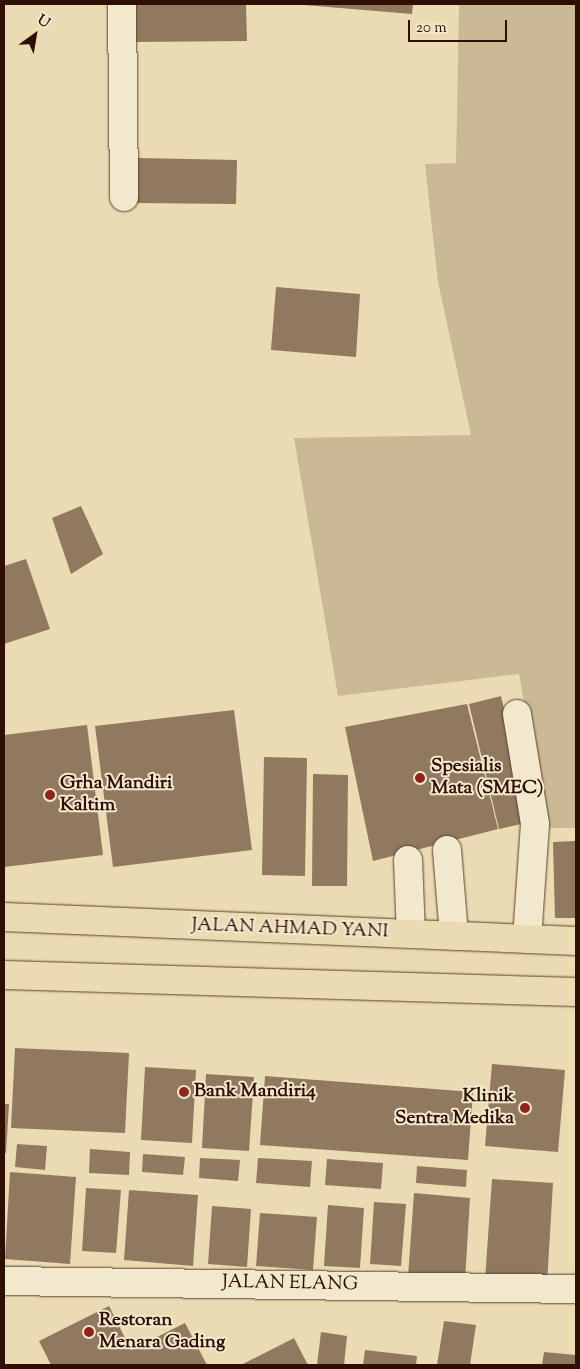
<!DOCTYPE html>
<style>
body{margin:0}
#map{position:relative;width:580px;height:1369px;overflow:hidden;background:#ebdbb3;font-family:"Sorts Mill Goudy",serif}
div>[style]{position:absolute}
.green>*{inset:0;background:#cbb895}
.building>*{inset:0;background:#90795e}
.roads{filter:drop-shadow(0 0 1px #5d422e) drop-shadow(0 0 1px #5d422e)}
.minor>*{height:28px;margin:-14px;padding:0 14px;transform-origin:14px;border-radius:14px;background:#f2e8ce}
.major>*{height:28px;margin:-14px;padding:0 14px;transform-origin:14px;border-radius:14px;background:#ebdbb3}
.dots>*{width:14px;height:14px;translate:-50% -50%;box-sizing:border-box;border:2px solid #f2e8ce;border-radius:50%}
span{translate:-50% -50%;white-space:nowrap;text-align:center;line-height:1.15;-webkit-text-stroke:4px #f2e8ce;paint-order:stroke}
.poi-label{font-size:19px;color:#2e0f02;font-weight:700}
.left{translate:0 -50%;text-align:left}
.right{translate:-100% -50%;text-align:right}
.street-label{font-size:19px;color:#2e0f02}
.frame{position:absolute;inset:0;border:5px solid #2e0f02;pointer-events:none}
.north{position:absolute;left:10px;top:10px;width:50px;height:50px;-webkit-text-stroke:4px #f2e8ce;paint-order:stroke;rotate:32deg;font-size:14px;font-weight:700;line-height:20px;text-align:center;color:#2e0f02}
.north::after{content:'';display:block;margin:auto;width:18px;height:22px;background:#2e0f02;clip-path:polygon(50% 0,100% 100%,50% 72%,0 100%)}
.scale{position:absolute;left:408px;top:20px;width:99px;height:22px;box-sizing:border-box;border:2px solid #2e0f02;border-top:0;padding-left:6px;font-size:15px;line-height:18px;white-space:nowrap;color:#2e0f02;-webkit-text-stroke:4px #f2e8ce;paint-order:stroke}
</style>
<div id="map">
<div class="green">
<i style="clip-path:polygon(459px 4px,576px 4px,576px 828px,546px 828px,519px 674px,338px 696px,294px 438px,471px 435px,438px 282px,425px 164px,456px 163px)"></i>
</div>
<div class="building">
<i style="clip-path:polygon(134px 4px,246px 4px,247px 41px,134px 42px)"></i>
<i style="clip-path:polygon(292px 4px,413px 4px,412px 14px)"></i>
<i style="clip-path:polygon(138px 158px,237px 160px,236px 204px,137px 203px)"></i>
<i style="clip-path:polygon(276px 287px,360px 294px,356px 357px,271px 350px)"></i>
<i style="clip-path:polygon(81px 506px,103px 554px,71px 574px,52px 518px)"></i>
<i style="clip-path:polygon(26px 559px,50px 629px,4px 644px,4px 566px)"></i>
<i style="clip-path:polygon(501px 696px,530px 822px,499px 829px,469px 704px)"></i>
<i style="clip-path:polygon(467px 704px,498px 829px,373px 861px,345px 727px)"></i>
<i style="clip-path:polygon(234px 710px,252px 850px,113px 867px,95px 726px)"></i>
<i style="clip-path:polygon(87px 725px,103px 855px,4px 867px,4px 735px)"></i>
<i style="clip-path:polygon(264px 757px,307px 758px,305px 876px,262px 875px)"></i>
<i style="clip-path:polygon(313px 774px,348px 775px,347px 886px,312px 886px)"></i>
<i style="clip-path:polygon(576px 841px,576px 918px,555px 918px,553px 842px)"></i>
<i style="clip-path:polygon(15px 1048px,129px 1053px,125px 1133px,11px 1128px)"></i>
<i style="clip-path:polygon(492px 1064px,565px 1070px,558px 1152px,485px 1146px)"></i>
<i style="clip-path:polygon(145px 1067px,196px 1070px,192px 1143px,141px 1140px)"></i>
<i style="clip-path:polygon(206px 1074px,254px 1077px,249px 1151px,202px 1148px)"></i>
<i style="clip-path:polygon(265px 1076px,473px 1092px,468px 1160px,260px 1145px)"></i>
<i style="clip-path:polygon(4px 1104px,9px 1104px,6px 1153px,4px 1153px)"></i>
<i style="clip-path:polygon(17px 1144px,47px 1146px,45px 1170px,15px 1167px)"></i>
<i style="clip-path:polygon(90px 1149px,130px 1152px,129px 1175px,89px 1173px)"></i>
<i style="clip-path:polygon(143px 1154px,185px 1157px,183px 1175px,142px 1172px)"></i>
<i style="clip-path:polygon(200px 1158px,240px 1160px,238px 1181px,199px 1178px)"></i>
<i style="clip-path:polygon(258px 1158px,312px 1161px,310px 1187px,256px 1183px)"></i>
<i style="clip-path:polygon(327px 1159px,383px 1163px,381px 1189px,325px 1185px)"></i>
<i style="clip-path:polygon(417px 1166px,467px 1170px,466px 1187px,416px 1183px)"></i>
<i style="clip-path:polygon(10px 1172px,76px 1177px,70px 1264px,5px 1259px)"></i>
<i style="clip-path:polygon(492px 1179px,553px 1183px,547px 1284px,485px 1280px)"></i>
<i style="clip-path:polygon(86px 1188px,121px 1190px,116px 1253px,82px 1251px)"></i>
<i style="clip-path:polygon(129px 1190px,198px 1195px,193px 1266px,124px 1260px)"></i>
<i style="clip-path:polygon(414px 1193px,470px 1198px,465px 1281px,408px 1277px)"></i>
<i style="clip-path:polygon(374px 1202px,406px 1204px,401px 1266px,370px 1264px)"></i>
<i style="clip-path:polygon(328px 1205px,364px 1208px,360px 1268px,324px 1266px)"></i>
<i style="clip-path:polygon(212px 1206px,251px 1209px,247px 1267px,208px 1264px)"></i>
<i style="clip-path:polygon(260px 1213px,317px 1217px,313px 1270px,256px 1266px)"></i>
<i style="clip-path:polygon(109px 1306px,131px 1350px,185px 1323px,207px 1365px,51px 1365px,39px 1341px)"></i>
<i style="clip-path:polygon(444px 1321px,476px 1325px,470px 1365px,437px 1365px)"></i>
<i style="clip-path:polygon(321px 1332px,347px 1336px,344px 1365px,317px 1365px)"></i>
<i style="clip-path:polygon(294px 1338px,308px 1365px,241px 1365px)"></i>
<i style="clip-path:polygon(365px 1350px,417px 1356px,416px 1365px,363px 1365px)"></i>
<i style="clip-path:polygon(544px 1352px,576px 1355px,576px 1365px,542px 1365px)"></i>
</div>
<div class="roads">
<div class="minor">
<i style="left:122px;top:4px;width:193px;rotate:89.4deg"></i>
<i style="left:517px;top:714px;width:111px;rotate:80.7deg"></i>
<i style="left:535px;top:824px;width:115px;rotate:94deg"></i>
<i style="left:447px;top:850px;width:86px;rotate:85.3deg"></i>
<i style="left:408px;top:860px;width:74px;rotate:87.7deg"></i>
<i style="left:4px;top:1281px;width:572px;rotate:0.8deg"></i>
</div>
<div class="major">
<i style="left:4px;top:917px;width:573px;rotate:2.4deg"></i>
<i style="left:4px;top:975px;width:572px;rotate:1.7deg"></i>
</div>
</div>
<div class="dots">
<i style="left:420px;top:778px;background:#8f2418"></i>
<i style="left:50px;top:795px;background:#8f2418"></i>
<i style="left:184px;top:1092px;background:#8f2418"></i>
<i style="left:525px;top:1108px;background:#8f2418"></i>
<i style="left:89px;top:1332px;background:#8f2418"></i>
</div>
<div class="poi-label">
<span class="left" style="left:431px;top:778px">Spesialis<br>Mata (SMEC)</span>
<span class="left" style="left:60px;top:795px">Grha Mandiri<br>Kaltim</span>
<span class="left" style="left:194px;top:1092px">Bank Mandiri4</span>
<span class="right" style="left:514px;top:1108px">Klinik<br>Sentra Medika</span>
<span class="left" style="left:99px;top:1332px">Restoran<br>Menara Gading</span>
</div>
<div class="street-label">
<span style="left:290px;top:929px;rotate:2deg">JALAN AHMAD YANI</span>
<span style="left:290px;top:1284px;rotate:1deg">JALAN ELANG</span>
</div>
<div class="frame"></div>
<div class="north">U</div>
<div class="scale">20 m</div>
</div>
